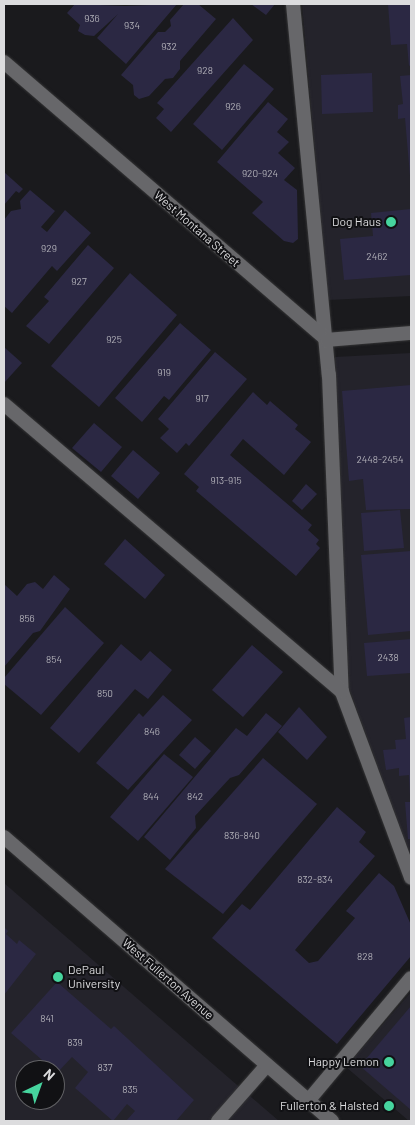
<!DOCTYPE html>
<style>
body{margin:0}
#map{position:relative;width:415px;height:1125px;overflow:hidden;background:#1a1a1d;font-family:Barlow,sans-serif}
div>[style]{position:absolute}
.built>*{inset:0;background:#24232b}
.building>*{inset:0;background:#2b2843}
.roads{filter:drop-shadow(0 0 1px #353536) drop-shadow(0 0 1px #353536)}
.service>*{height:14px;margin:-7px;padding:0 7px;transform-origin:7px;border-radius:7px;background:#67676a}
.minor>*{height:14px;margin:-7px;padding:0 7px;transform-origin:7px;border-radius:7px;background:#67676a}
.secondary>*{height:14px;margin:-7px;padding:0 7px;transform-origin:7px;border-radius:7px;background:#67676a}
.dots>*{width:14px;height:14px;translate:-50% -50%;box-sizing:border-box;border:2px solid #111114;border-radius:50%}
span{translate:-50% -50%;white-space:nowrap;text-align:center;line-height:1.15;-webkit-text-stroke:4px #111114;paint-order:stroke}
.number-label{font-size:10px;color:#b0afb7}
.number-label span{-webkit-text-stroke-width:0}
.poi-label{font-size:12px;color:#dcdcde}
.right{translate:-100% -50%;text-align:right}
.left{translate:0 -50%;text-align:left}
.street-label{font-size:12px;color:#dcdcde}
.frame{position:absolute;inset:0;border:5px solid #dcdcde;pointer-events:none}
.north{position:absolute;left:15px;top:1060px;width:50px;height:50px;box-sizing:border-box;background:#111114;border:1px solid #626265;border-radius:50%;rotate:42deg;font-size:14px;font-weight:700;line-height:20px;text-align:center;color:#dcdcde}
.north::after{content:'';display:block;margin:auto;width:18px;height:22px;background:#46d49e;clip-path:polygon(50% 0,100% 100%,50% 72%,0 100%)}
</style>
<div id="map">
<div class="built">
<i style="clip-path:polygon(302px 4px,411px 4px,411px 296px,328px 300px)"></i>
<i style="clip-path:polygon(411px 353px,411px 857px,349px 688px,335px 357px)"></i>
<i style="clip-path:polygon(evenodd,4px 883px,244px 1091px,279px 1121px,4px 1121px,4px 883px,25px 1070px,55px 1070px,55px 1100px,25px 1100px,25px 1070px)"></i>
<i style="clip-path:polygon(411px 992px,411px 1121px,409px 1121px,346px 1067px)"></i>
</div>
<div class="building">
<i style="clip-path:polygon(75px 4px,125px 6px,177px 4px,126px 64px,97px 38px,118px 14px,94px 36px,85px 35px,78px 31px,80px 25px,67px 13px)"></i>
<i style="clip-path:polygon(184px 4px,198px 4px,216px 19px,180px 61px,180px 69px,173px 78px,165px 79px,149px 96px,139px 99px,134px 95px,133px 85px,121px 75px,158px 32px,165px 32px,171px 26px,170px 20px)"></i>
<i style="clip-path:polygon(251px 4px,275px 4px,266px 15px)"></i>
<i style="clip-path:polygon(388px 4px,411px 4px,411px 65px,409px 66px,407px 44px,391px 45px)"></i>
<i style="clip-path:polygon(233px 18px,253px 40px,171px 132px,156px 118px,164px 109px,157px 103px)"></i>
<i style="clip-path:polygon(244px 64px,274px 89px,222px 150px,193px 124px)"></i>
<i style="clip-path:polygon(372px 73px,373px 112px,322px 114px,321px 75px)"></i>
<i style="clip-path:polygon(411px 75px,411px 176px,410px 176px,405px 118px,398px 119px,398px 105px,403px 104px,400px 76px)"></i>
<i style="clip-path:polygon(268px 102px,288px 119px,277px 132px,289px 142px,278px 153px,295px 168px,284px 180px,297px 190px,298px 239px,293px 243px,284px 241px,252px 213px,263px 202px,217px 162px)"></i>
<i style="clip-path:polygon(4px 172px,23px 189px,19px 193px,16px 191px,4px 205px)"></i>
<i style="clip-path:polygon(30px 190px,55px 211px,41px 227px,47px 232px,65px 210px,91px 233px,57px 271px,52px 266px,12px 313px,4px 306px,4px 220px,11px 211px,21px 209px,20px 201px)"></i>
<i style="clip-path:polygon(411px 209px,411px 275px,344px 280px,340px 239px,373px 236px,371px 213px)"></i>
<i style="clip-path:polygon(88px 245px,114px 268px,49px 344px,26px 326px,49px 301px,44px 297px)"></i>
<i style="clip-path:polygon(130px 273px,177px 315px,99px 407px,51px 366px)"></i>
<i style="clip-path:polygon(180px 323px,211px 350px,169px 400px,164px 396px,142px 422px,115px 398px)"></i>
<i style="clip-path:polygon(4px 347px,22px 363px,4px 383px)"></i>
<i style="clip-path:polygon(215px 352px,247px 379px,189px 446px,186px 443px,177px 453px,160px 438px,169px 429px,158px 419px)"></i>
<i style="clip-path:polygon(411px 385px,411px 509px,366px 510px,363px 479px,349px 481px,342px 391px)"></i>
<i style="clip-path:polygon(253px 392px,267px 405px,270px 401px,298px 425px,295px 429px,311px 442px,284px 475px,243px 439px,230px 455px,312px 525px,308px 530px,319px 540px,316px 544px,320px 548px,296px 576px,196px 491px,199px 487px,184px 474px)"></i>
<i style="clip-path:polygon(94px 423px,122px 447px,101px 472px,72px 448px)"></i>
<i style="clip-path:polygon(133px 450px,160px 473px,138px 499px,111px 476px)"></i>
<i style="clip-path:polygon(306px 484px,317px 494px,302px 510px,292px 501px)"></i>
<i style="clip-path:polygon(400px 510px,404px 548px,364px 551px,361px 513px)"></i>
<i style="clip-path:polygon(125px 539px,165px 575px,145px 599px,104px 564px)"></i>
<i style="clip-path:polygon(411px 551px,411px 631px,368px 635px,361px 555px)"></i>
<i style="clip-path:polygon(54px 575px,70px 589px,40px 631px,33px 633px,4px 667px,4px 584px,17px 596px,27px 584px,35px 582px,43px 589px)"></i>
<i style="clip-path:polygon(65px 607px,104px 643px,41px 715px,4px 684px,4px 678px)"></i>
<i style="clip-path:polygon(411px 639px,411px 673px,367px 676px,364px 643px)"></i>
<i style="clip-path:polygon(121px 644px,141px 661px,150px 651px,172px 670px,148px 699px,135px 689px,79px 753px,50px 728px)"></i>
<i style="clip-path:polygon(252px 645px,283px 672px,243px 717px,212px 690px)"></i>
<i style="clip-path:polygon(163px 695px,192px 720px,128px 790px,96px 763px,139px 713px,143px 717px)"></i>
<i style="clip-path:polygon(299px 707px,327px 737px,307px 760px,278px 732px)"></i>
<i style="clip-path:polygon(266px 713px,282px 726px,239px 775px,230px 778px,195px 816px,196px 828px,170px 860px,144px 837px,236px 728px,247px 736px)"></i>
<i style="clip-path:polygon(411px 717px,411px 796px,410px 796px,409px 775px,399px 776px,399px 768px,386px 770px,383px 750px,396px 749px,395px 740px,406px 739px,404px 718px)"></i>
<i style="clip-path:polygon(195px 737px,211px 751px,195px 769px,179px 755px)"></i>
<i style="clip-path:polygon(164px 754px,193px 777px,138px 841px,110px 817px)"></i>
<i style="clip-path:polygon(263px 758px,317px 804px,223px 914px,165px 869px)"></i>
<i style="clip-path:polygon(405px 802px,411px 802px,411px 839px,408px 839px)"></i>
<i style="clip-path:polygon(337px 807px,366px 832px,359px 842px,375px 856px,295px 950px,309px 963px,318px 961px,355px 918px,346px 911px,379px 873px,394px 886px,411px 925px,411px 956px,337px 1044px,212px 938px,242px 904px,250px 910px)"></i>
<i style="clip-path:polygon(4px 927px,8px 931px,6px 934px,17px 944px,19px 940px,36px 954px,4px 995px)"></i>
<i style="clip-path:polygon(57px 982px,111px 1029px,114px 1026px,194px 1100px,176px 1121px,126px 1121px,135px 1111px,127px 1104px,113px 1121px,75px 1088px,88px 1072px,72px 1057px,57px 1073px,11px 1033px)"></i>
<i style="clip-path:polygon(411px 1006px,411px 1110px,360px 1066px)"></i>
</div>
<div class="roads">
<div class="service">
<i style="left:293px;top:4px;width:373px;rotate:84.5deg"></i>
<i style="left:329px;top:375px;width:317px;rotate:87.7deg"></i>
<i style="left:342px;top:692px;width:198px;rotate:69.6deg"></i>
<i style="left:4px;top:404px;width:444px;rotate:40.4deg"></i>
<i style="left:308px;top:1101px;width:160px;rotate:-50.1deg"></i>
</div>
<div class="minor">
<i style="left:4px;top:62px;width:426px;rotate:40.7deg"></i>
<i style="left:327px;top:340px;width:84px;rotate:-4.8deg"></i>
<i style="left:218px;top:1121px;width:74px;rotate:-48.8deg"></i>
</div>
<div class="secondary">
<i style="left:4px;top:837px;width:434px;rotate:40.9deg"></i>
</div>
</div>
<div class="dots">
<i style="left:391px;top:222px;background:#46d49e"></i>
<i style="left:58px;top:977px;background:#46d49e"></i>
<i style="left:389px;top:1062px;background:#46d49e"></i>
<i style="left:389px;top:1106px;background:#46d49e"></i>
</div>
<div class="number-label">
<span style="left:92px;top:19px">936</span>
<span style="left:132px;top:26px">934</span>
<span style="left:169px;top:47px">932</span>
<span style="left:205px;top:71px">928</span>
<span style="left:233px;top:107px">926</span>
<span style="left:260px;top:174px">920-924</span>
<span style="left:49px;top:249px">929</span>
<span style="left:377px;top:257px">2462</span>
<span style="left:79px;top:282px">927</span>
<span style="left:114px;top:340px">925</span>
<span style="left:164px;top:373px">919</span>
<span style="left:202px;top:399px">917</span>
<span style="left:380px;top:460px">2448-2454</span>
<span style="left:226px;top:481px">913-915</span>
<span style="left:27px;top:619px">856</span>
<span style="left:388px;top:658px">2438</span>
<span style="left:54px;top:660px">854</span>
<span style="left:105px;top:694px">850</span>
<span style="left:152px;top:732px">846</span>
<span style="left:151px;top:797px">844</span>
<span style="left:195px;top:797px">842</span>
<span style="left:242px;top:836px">836-840</span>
<span style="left:315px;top:880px">832-834</span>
<span style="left:365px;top:957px">828</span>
<span style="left:47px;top:1019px">841</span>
<span style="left:75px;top:1043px">839</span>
<span style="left:105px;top:1068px">837</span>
<span style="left:130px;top:1090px">835</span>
</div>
<div class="poi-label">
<span class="right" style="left:381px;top:222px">Dog Haus</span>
<span class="left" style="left:68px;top:977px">DePaul<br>University</span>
<span class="right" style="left:379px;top:1062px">Happy Lemon</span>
<span class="right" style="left:379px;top:1106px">Fullerton &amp; Halsted</span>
</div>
<div class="street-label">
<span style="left:197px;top:229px;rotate:41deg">West Montana Street</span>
<span style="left:168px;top:979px;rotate:41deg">West Fullerton Avenue</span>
</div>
<div class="frame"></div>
<div class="north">N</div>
</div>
